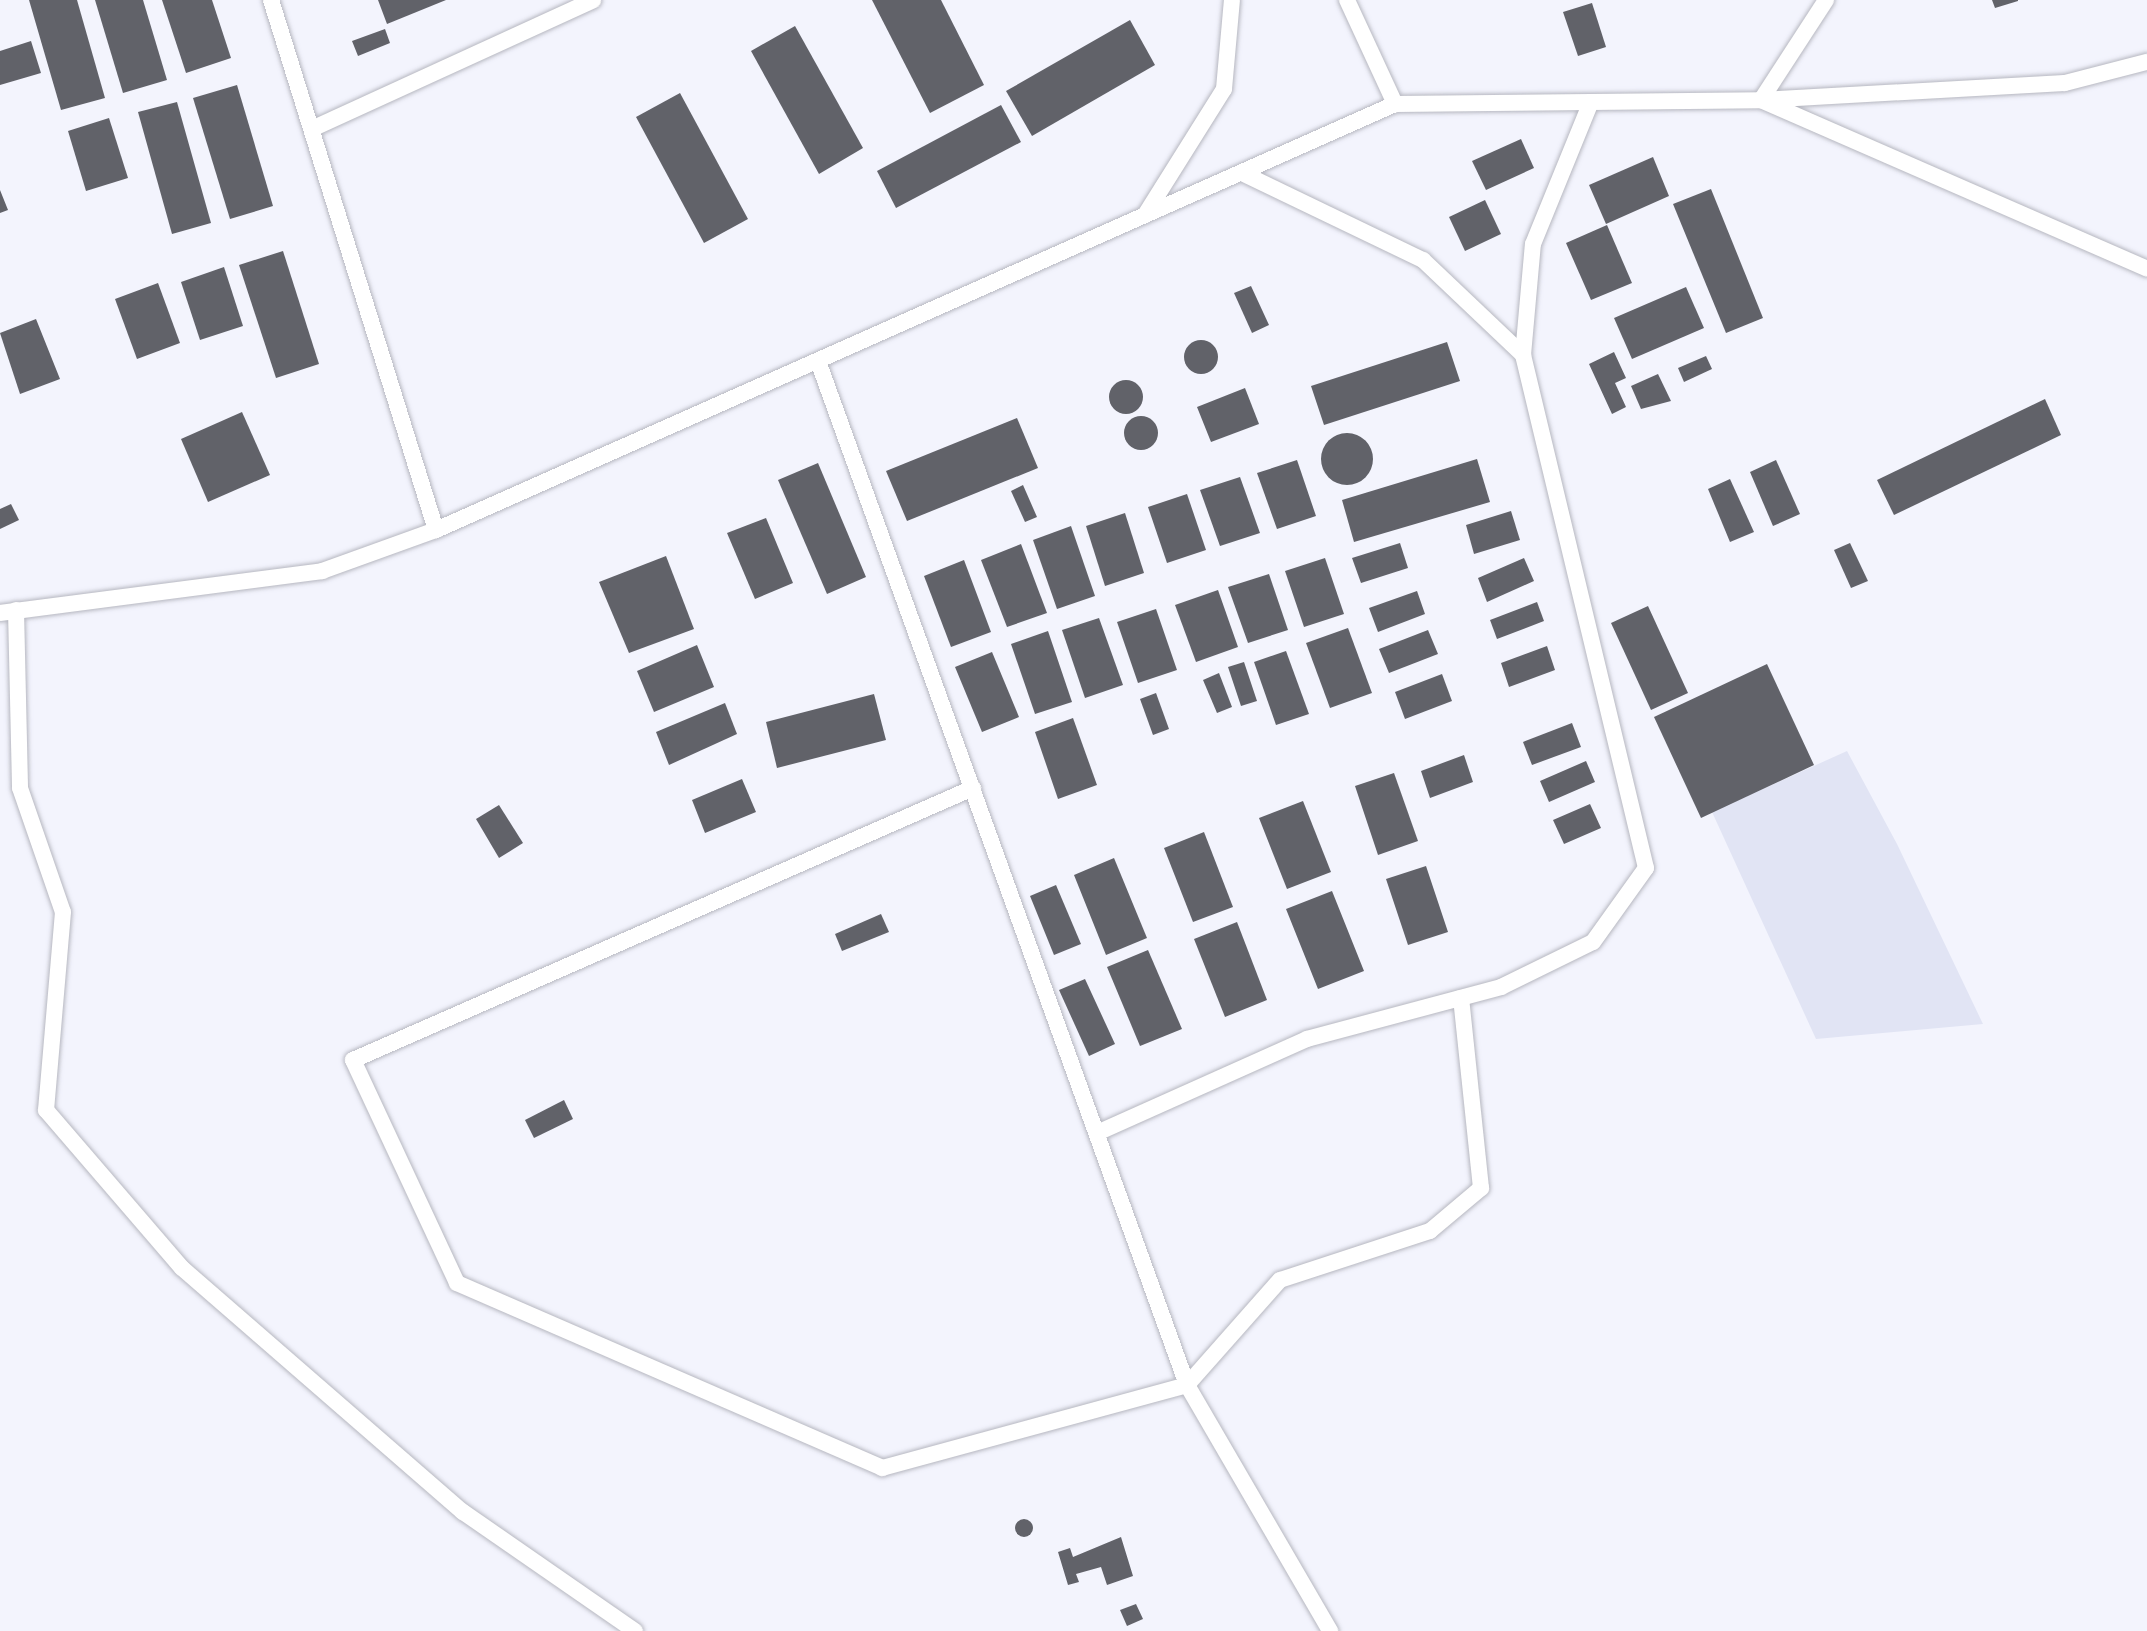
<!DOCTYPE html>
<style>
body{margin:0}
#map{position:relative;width:2147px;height:1631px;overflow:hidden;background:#f3f4fd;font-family:Lora,serif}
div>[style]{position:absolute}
.built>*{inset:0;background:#e1e4f4}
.building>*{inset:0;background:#616269}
.round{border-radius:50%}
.roads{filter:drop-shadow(0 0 2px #b6b7c0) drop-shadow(0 0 2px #b6b7c0)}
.lane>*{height:16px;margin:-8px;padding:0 8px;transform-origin:8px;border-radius:8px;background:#fff}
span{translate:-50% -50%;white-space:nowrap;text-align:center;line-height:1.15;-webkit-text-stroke:7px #fff;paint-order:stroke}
</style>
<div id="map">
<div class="built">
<i style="clip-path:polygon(1847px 751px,1897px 844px,1983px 1024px,1816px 1039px,1712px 812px)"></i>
</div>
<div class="building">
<i style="clip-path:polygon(29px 0,77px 0,105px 98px,61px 110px)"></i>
<i style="clip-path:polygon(95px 0,143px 0,167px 80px,123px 93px)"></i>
<i style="clip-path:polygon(162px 0,212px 0,231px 58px,186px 73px)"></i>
<i style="clip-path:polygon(378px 0,446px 0,387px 24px)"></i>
<i style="clip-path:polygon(872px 0,941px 0,984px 85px,930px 113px)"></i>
<i style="clip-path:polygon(1992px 0,2018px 0,2018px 1px,1995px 8px)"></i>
<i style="clip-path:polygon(1592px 3px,1606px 47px,1578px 56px,1563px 12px)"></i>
<i style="clip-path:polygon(1130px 20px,1155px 65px,1032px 136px,1006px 91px)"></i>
<i style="clip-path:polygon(795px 26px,863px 148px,819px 174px,751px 51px)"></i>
<i style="clip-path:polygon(385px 29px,390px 43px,358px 56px,352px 41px)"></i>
<i style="clip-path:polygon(31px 41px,41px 73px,0 85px,0 51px)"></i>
<i style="clip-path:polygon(237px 85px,273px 206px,230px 219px,193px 98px)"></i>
<i style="clip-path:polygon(680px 93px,748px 219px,704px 243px,636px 117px)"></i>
<i style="clip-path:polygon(177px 102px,211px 223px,172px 234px,138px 112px)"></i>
<i style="clip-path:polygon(1001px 105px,1021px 142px,896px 208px,877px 171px)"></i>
<i style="clip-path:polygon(109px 118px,128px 178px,86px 191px,68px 131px)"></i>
<i style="clip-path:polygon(1521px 139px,1534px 168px,1486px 190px,1472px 161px)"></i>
<i style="clip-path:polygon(1653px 157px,1669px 196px,1606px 224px,1589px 185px)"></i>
<i style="clip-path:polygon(1711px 189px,1763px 318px,1726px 333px,1673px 204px)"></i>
<i style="clip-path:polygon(0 190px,8px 210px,0 213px)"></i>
<i style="clip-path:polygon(1485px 200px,1501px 234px,1465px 251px,1449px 217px)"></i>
<i style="clip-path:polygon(1607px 225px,1632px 283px,1591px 300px,1566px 243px)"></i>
<i style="clip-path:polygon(283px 251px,319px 364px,276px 378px,239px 265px)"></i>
<i style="clip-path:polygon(224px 267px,243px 326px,200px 340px,181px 282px)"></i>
<i style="clip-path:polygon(158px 283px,180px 343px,137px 359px,115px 299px)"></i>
<i style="clip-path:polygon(1251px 286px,1269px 325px,1252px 333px,1234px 293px)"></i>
<i style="clip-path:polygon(1686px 287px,1704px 328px,1632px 359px,1614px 318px)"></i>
<i style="clip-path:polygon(36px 319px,60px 379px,20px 394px,0 333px)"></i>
<i class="round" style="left:1184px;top:340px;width:34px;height:34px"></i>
<i style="clip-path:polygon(1447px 342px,1460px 381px,1324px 425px,1311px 386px)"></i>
<i style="clip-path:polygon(1614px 352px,1626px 378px,1615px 383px,1626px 407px,1612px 414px,1589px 364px)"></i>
<i style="clip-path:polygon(1706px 356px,1712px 369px,1684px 382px,1678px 368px)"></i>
<i style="clip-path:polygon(1658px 374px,1671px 401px,1641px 409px,1631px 386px)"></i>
<i class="round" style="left:1109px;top:380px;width:34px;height:34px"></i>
<i style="clip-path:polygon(1245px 388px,1259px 424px,1211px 442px,1197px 407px)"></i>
<i style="clip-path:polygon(2045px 399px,2061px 435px,1894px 515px,1877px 480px)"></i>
<i style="clip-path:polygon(242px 412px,270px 475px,208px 502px,181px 439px)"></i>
<i class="round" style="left:1124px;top:416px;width:34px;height:34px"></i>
<i style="clip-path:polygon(1017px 418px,1038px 468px,907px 521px,886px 471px)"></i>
<i class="round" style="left:1321px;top:433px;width:52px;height:52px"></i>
<i style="clip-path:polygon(1477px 459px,1490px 502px,1354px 542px,1342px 500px)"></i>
<i style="clip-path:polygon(1297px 460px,1316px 516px,1277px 529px,1257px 473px)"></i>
<i style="clip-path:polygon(1776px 460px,1800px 514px,1773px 526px,1750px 472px)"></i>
<i style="clip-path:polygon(818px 463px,866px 577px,827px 594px,778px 480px)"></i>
<i style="clip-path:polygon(1240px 477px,1260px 533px,1220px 546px,1200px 490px)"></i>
<i style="clip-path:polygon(1730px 479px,1754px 532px,1730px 542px,1708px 489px)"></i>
<i style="clip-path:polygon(1023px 485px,1037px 517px,1025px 522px,1011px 491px)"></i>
<i style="clip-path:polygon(1187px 494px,1206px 550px,1167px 563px,1148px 507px)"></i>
<i style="clip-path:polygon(11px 504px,19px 520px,0 529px,0 509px)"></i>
<i style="clip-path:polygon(1511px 511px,1520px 540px,1474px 554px,1466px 525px)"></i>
<i style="clip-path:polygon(1125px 513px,1144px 573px,1105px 586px,1086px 526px)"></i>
<i style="clip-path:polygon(766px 518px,793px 583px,755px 599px,727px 533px)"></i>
<i style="clip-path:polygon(1071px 526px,1095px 596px,1057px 609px,1033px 540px)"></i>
<i style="clip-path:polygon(1400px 543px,1408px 568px,1361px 583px,1352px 558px)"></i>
<i style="clip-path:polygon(1850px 543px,1868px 581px,1851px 588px,1834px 550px)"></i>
<i style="clip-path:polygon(1021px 544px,1047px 613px,1007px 627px,981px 560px)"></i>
<i style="clip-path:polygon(666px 556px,694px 629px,629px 653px,599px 582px)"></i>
<i style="clip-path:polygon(1325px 558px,1344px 614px,1304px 627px,1285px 571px)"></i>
<i style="clip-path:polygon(1524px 558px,1534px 581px,1487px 602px,1478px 578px)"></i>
<i style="clip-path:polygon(964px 560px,991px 632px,951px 647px,924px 576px)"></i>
<i style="clip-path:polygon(1269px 574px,1288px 630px,1248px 643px,1228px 587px)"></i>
<i style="clip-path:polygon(1218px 590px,1238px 647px,1196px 662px,1175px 605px)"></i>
<i style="clip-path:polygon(1417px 591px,1425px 614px,1378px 632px,1369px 608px)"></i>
<i style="clip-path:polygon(1537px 602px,1544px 621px,1497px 639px,1490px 620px)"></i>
<i style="clip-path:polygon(1648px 606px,1688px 693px,1651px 710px,1611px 623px)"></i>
<i style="clip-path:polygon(1156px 609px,1177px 670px,1138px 683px,1117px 622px)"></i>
<i style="clip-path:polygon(1099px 618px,1123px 685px,1085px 698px,1062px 630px)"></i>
<i style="clip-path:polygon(1348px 628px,1372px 693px,1330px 708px,1306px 643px)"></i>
<i style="clip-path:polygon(1428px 630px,1438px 654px,1389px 673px,1379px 649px)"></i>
<i style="clip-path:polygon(1048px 631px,1072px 702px,1035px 714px,1011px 644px)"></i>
<i style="clip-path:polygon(697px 645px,714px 687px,654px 712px,637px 671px)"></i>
<i style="clip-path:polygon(1547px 646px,1555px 670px,1509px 687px,1501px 663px)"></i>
<i style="clip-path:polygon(1286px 651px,1309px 714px,1276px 725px,1254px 662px)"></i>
<i style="clip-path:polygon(992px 652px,1019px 717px,982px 732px,955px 667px)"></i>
<i style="clip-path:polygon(1244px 662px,1257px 701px,1241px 706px,1228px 667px)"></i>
<i style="clip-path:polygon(1767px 664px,1814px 765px,1701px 818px,1654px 717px)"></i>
<i style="clip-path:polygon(1219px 673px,1232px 707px,1217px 713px,1203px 680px)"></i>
<i style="clip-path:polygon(1442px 674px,1452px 701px,1405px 719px,1395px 692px)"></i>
<i style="clip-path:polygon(1156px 693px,1169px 729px,1153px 735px,1140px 699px)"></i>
<i style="clip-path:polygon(874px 694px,886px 740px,777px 768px,766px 722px)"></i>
<i style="clip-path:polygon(725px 703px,737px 734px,669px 765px,656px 732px)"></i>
<i style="clip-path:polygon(1073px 718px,1097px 785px,1058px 799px,1035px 732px)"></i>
<i style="clip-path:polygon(1572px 723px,1581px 747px,1532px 765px,1523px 742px)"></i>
<i style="clip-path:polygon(1464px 755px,1473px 782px,1430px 798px,1421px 771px)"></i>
<i style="clip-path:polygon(1586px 761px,1595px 782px,1549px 802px,1540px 781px)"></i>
<i style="clip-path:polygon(1394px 773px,1418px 841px,1378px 855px,1355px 786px)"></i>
<i style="clip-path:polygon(742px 779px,756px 812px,705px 833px,692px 800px)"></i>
<i style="clip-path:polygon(1303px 801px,1331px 872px,1287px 889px,1259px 818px)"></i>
<i style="clip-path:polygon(1590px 804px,1601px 828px,1564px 844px,1553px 820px)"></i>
<i style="clip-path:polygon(499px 805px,523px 843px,499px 858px,476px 819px)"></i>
<i style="clip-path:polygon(1204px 832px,1233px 907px,1193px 922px,1164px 848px)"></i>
<i style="clip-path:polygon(1114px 858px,1147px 938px,1106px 955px,1074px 875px)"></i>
<i style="clip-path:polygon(1426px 866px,1448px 932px,1408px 945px,1386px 879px)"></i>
<i style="clip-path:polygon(1056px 885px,1081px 944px,1054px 955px,1030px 896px)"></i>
<i style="clip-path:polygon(1332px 891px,1364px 971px,1318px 989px,1286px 909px)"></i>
<i style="clip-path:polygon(881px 914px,889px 932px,842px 951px,835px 934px)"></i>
<i style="clip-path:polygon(1237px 922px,1267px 1000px,1225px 1017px,1194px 939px)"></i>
<i style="clip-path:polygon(1148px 950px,1182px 1029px,1140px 1046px,1107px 967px)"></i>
<i style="clip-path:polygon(1085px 979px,1115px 1044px,1089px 1056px,1059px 990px)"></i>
<i style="clip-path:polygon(564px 1100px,573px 1119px,534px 1138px,525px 1120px)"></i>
<i class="round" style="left:1015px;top:1519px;width:18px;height:18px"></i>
<i style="clip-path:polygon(1121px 1537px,1133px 1576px,1107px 1585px,1101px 1567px,1076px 1574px,1079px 1582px,1068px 1585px,1058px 1552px,1070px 1548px,1073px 1557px)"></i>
<i style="clip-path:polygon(1136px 1604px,1143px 1619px,1127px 1626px,1120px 1610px)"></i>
</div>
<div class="roads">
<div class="lane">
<i style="left:271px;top:0;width:555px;rotate:72.71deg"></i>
<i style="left:1347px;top:0;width:115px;rotate:65.2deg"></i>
<i style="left:1826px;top:0;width:119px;rotate:123deg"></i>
<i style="left:1761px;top:100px;width:421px;rotate:23.6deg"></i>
<i style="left:314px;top:128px;width:307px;rotate:-24.6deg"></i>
<i style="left:1242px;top:173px;width:201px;rotate:25.7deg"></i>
<i style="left:1423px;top:260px;width:138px;rotate:43.5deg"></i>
<i style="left:1145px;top:215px;width:149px;rotate:-57.9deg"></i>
<i style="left:1224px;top:89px;width:89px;rotate:-84.9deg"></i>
<i style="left:818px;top:361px;width:1088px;rotate:70.18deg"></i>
<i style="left:1187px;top:1385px;width:285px;rotate:59.8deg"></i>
<i style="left:16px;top:610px;width:178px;rotate:88.7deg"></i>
<i style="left:20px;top:788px;width:131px;rotate:70.9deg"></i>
<i style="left:63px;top:912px;width:199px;rotate:94.9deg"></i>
<i style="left:46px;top:1110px;width:208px;rotate:49.3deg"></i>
<i style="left:182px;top:1268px;width:372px;rotate:41deg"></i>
<i style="left:463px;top:1512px;width:209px;rotate:34.7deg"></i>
<i style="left:0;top:613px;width:325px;rotate:-7.4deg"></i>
<i style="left:322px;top:571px;width:121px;rotate:-19.8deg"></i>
<i style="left:436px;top:530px;width:1049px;rotate:-23.95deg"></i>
<i style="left:1395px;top:104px;width:366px;rotate:-0.6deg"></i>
<i style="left:1761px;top:100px;width:304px;rotate:-3.2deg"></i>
<i style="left:2065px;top:83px;width:85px;rotate:-14.4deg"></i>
<i style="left:973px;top:788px;width:677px;rotate:156.31deg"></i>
<i style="left:353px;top:1060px;width:246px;rotate:65deg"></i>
<i style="left:457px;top:1283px;width:464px;rotate:23.5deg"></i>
<i style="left:882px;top:1468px;width:316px;rotate:-15.2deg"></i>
<i style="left:1187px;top:1385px;width:140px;rotate:-48.5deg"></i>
<i style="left:1280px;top:1280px;width:158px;rotate:-18.1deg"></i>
<i style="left:1430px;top:1231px;width:67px;rotate:-40.1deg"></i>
<i style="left:1481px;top:1188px;width:191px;rotate:-96deg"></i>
<i style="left:1097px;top:1133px;width:230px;rotate:-24.1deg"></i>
<i style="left:1307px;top:1039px;width:201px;rotate:-15deg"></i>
<i style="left:1501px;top:987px;width:102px;rotate:-26.1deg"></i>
<i style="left:1593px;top:942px;width:91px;rotate:-54.4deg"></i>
<i style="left:1646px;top:868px;width:528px;rotate:-103.48deg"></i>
<i style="left:1523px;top:355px;width:111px;rotate:-84.9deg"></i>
<i style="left:1533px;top:244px;width:153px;rotate:-67.8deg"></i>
</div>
</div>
</div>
